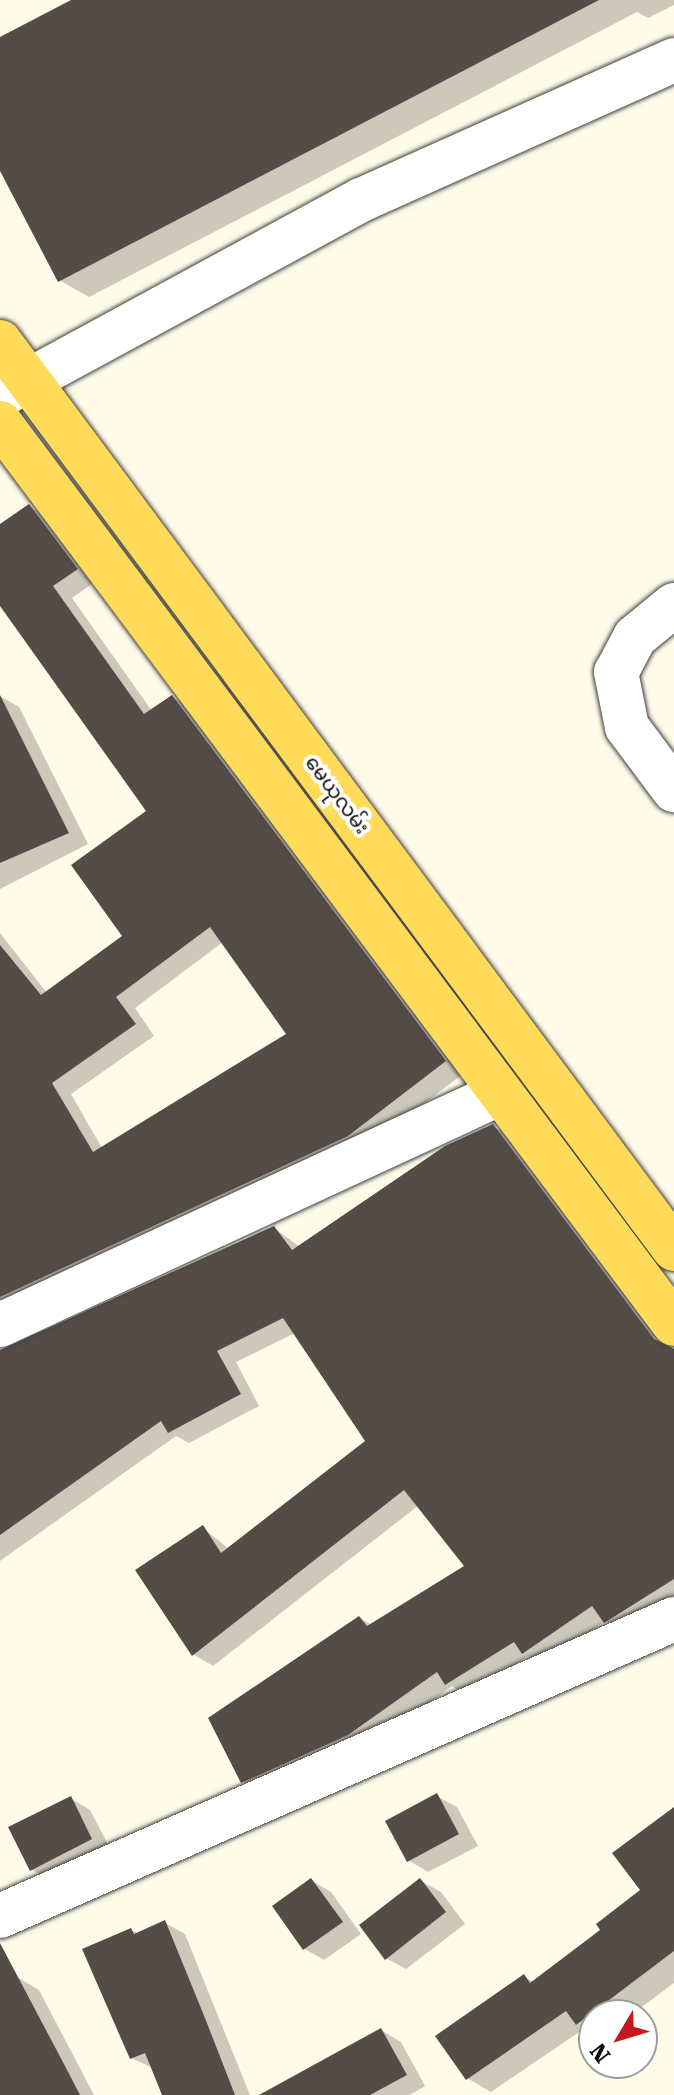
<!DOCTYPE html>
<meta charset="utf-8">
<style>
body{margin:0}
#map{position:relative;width:674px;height:2095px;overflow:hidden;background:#fffbe9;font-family:"Roboto Serif","Noto Sans Myanmar",serif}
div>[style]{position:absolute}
.shadow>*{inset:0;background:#0003}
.building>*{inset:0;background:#554c47}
.roads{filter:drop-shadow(0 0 2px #3e3e3e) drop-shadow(0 0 2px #3e3e3e)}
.minor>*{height:44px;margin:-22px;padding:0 22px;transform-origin:22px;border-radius:22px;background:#fff}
.major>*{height:44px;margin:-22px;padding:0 22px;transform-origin:22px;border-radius:22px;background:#ffdb59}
span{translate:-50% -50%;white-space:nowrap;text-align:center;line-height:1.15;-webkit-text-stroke:8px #fff;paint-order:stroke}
.street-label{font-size:20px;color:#0b0b0b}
.north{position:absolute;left:578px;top:1999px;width:80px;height:80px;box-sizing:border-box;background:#fff;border:2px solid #9d9d9d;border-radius:50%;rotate:232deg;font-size:22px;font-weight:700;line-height:32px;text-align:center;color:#0b0b0b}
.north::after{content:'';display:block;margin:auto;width:28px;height:36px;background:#c5191d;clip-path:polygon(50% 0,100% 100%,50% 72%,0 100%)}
</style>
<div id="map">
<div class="shadow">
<i style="clip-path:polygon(75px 0,674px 0,674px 5px,648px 18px,637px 12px,89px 297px,59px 280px,0 167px,0 39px)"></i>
<i style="clip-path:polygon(evenodd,30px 507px,49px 518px,96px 581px,72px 598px,152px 711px,172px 697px,192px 708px,464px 1073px,368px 1147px,0 1321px,0 933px,47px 993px,125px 937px,149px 811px,0 603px,0 527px,30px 507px,223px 942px,289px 1035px,102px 1148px,71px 1094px,154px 1036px,135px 1008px,223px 942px)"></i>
<i style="clip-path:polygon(0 696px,19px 707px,88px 844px,0 889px)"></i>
<i style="clip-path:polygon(493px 1126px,513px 1138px,674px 1348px,674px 1601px,625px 1633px,605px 1621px,543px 1664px,528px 1656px,467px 1695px,452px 1686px,369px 1746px,262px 1793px,242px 1781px,360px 1618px,372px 1625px,466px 1566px,419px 1505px,213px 1666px,193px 1654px,203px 1528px,229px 1549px,368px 1441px,295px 1333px,236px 1362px,259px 1406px,189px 1443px,176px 1436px,0 1561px,0 1350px,274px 1228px,300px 1247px)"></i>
<i style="clip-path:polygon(437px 1796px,457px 1807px,478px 1846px,428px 1872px,408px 1860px)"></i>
<i style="clip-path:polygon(70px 1798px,90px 1810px,111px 1850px,51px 1881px,31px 1869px)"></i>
<i style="clip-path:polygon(674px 1809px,674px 1983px,631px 2015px,594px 2015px,594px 2033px,585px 2028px,491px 2092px,467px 2078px,524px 1977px,534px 1982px,602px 1930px,643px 1890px)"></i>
<i style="clip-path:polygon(311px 1880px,331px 1892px,361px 1934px,324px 1960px,305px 1949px)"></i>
<i style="clip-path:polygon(421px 1881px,441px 1892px,465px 1924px,406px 1969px,386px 1958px)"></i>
<i style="clip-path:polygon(165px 1923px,185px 1934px,250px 2095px,164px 2095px,153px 2068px,131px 2058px,131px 1930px,139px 1934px)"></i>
<i style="clip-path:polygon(17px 1977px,39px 1990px,94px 2095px,0 2095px,0 1986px)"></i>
<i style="clip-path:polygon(381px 2030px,401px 2042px,425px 2086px,410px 2095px,311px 2095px)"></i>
</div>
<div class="building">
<i style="clip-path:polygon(71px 0,599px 0,58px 282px,0 171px,0 37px)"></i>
<i style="clip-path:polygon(evenodd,29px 504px,78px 569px,53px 586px,144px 714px,172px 695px,446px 1061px,348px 1136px,0 1297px,0 945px,41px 995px,122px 936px,71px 865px,146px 811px,0 606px,0 524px,29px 504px,210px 927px,286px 1034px,93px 1152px,52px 1083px,136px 1024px,116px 997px,210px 927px)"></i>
<i style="clip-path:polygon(0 695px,69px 833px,0 863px)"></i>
<i style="clip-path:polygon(493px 1124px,654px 1339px,674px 1349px,674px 1579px,604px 1623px,592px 1606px,522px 1654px,514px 1642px,445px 1685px,437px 1672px,348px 1735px,241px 1783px,208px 1718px,359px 1616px,367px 1626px,464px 1566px,404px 1490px,192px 1656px,135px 1570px,203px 1525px,221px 1553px,365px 1441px,283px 1318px,217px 1351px,241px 1394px,168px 1433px,161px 1421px,0 1535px,0 1350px,274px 1226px,292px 1250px,445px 1146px)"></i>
<i style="clip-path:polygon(437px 1793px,459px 1834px,407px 1862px,385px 1821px)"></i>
<i style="clip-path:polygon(71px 1796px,92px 1839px,30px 1871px,8px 1827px)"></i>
<i style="clip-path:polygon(674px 1807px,674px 1951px,576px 2025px,566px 2011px,466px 2080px,435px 2036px,524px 1974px,530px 1983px,600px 1930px,596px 1924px,640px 1890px,612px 1853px)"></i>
<i style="clip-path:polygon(311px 1878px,343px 1922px,303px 1950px,272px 1906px)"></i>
<i style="clip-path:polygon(420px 1878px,446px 1912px,385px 1960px,359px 1925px)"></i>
<i style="clip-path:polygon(165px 1920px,205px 2018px,235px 2095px,162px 2095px,145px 2053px,130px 2059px,82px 1949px,131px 1928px,134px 1934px)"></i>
<i style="clip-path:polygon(0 1943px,65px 2066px,80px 2095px,0 2095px)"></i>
<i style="clip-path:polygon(381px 2028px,407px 2075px,370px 2095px,259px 2095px)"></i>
</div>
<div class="roads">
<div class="minor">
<i style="left:0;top:396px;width:411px;rotate:-28.5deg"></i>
<i style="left:361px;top:200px;width:343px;rotate:-24.1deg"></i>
<i style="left:674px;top:605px;width:50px;rotate:140.6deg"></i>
<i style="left:635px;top:637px;width:40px;rotate:118deg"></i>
<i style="left:616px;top:672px;width:56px;rotate:78.7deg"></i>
<i style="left:627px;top:727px;width:79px;rotate:53.3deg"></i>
<i style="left:0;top:1325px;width:552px;rotate:-24.85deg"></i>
<i style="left:0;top:1916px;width:737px;rotate:-23.78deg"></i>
</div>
<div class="major">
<i style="left:0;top:342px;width:1130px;rotate:53.38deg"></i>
<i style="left:0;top:423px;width:1125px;rotate:53.2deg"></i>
</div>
</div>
<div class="street-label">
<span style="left:337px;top:795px;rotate:53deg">မေယုလမ်း</span>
</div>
<div class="north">N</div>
</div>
